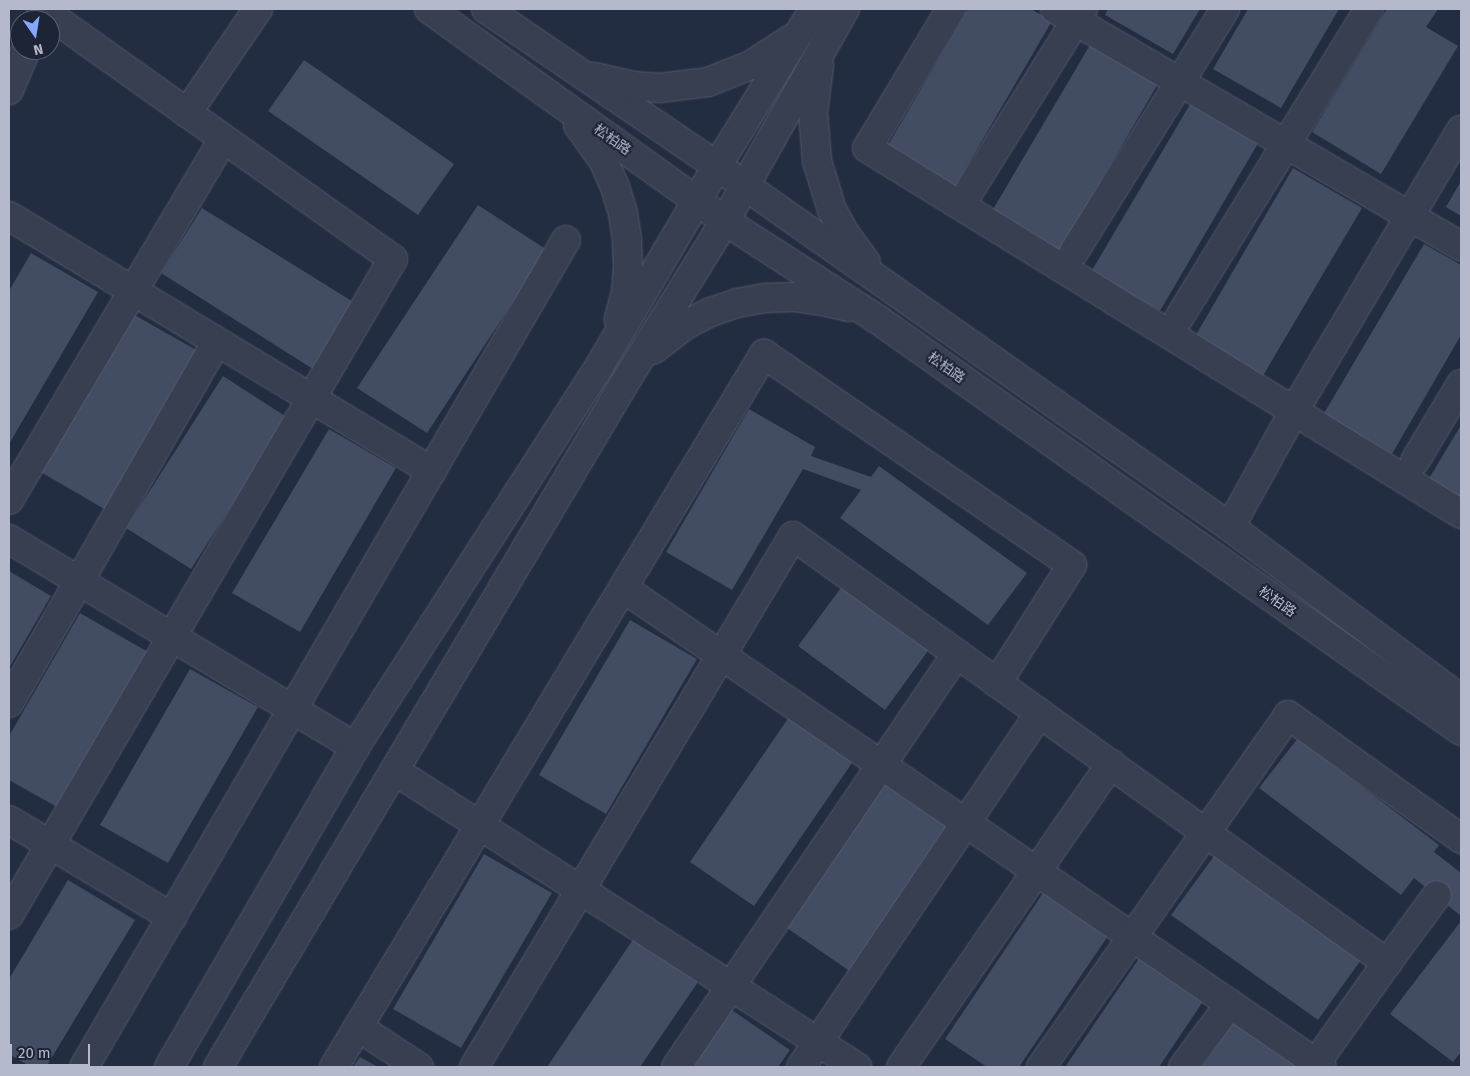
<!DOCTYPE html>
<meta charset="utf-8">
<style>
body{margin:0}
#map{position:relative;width:1470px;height:1076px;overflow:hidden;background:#232d41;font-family:"Fira Sans","Noto Sans SC",sans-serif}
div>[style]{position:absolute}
.building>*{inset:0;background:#424c63}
.roads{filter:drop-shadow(0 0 1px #535a6b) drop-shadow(0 0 1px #535a6b)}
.minor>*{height:28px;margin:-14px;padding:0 14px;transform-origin:14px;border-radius:14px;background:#383f50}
span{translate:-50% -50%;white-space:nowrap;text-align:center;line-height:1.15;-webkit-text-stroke:4px #1d2436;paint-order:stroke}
.street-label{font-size:14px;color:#b4bacb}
.frame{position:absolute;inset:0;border:10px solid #b4bacb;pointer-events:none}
.north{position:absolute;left:10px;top:10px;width:50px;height:50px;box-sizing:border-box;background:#1d2436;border:1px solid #596072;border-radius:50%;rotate:167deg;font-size:14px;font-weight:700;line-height:20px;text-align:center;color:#b4bacb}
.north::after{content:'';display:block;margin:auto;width:18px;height:22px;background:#86a7fe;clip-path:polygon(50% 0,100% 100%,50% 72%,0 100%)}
.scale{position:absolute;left:10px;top:1044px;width:80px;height:22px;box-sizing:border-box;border:2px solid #b4bacb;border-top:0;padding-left:6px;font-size:15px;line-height:18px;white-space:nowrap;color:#b4bacb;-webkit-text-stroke:4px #1d2436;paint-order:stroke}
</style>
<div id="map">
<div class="building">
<i style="clip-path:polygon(968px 9px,1031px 9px,1052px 21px,952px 192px,884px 152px)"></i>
<i style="clip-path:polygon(1108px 9px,1200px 9px,1173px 54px,1105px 15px)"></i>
<i style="clip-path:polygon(1248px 9px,1339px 9px,1281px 108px,1213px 69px)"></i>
<i style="clip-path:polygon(1387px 9px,1438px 9px,1426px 27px,1458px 46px,1381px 174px,1312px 132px)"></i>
<i style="clip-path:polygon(1090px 45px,1158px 84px,1057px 256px,989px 216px)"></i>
<i style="clip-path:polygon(304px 60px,454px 164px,418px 215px,268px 111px)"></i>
<i style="clip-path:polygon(1192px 101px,1260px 140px,1160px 311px,1091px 272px)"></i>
<i style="clip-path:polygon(1293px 168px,1362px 208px,1261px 379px,1193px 340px)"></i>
<i style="clip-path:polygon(1461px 181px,1461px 216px,1446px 207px)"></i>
<i style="clip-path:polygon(478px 205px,547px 250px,427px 433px,357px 388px)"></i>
<i style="clip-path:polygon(202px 208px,355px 303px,313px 369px,161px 273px)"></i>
<i style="clip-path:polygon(1424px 244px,1461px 265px,1461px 335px,1392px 454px,1323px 415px)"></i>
<i style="clip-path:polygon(31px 253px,98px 292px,9px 444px,9px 291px)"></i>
<i style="clip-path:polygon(131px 313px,198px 351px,106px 510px,39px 471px)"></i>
<i style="clip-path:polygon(223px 376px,288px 418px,191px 569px,126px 528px)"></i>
<i style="clip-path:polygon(749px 409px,815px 447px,811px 456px,871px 477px,879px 466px,1027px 573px,988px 625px,840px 518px,861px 490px,803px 469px,732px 590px,666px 552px)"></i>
<i style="clip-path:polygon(1461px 425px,1461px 502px,1427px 482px)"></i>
<i style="clip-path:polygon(329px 429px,396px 468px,300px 632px,232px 593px)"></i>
<i style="clip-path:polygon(9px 571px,51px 596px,9px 668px)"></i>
<i style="clip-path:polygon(843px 585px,930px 648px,885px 710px,798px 646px)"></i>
<i style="clip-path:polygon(80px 613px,148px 652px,57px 807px,9px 780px,9px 736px)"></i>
<i style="clip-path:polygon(630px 620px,697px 659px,606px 814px,539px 775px)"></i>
<i style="clip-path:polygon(190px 669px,258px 707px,168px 863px,100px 825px)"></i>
<i style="clip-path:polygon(791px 714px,856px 757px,754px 906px,690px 862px)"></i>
<i style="clip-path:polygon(1298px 738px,1439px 845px,1434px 852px,1461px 873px,1461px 916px,1414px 878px,1401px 895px,1259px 788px)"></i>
<i style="clip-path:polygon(888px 779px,952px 823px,851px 972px,787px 928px)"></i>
<i style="clip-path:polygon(1217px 852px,1363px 957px,1318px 1020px,1171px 915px)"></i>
<i style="clip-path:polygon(484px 854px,552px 893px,461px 1048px,393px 1009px)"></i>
<i style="clip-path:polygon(68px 880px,135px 920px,46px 1067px,31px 1067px,9px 1054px,9px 979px)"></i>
<i style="clip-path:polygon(1045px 890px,1110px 933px,1019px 1067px,987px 1067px,945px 1039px)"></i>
<i style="clip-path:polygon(1461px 921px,1461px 1052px,1453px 1062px,1390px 1014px)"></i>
<i style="clip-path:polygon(634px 938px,698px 982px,640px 1067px,547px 1067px)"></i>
<i style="clip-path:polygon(1140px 957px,1204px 1000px,1159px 1067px,1065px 1067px)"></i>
<i style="clip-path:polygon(726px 1006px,790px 1050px,778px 1067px,685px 1067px)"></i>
<i style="clip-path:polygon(1234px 1020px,1298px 1064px,1296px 1067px,1202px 1067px)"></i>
<i style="clip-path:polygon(360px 1057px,378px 1067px,353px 1067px)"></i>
</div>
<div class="roads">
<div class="minor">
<i style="left:429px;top:9px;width:364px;rotate:35.6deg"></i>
<i style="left:725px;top:221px;width:181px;rotate:32.8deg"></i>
<i style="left:877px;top:319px;width:715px;rotate:35.2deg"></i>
<i style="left:486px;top:9px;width:279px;rotate:34.2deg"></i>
<i style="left:717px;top:166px;width:627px;rotate:35.13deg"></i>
<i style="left:1230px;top:527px;width:288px;rotate:36.7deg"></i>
<i style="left:951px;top:9px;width:162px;rotate:121.1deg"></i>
<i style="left:867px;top:148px;width:698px;rotate:31.64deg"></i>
<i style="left:1055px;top:9px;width:470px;rotate:30.3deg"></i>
<i style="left:819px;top:66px;width:46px;rotate:97.4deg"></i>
<i style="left:813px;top:112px;width:49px;rotate:85.3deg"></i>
<i style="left:817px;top:161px;width:51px;rotate:73deg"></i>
<i style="left:832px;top:210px;width:25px;rotate:61deg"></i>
<i style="left:844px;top:232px;width:37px;rotate:54deg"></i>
<i style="left:594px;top:77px;width:40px;rotate:13deg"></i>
<i style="left:633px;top:86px;width:26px;rotate:4deg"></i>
<i style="left:659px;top:88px;width:49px;rotate:-7deg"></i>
<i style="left:708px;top:82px;width:46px;rotate:-21.6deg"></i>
<i style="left:751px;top:65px;width:48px;rotate:-33deg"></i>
<i style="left:9px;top:90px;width:43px;rotate:-67deg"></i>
<i style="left:187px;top:113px;width:126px;rotate:-55.7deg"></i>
<i style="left:578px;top:125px;width:43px;rotate:54.5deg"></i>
<i style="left:603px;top:160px;width:30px;rotate:66deg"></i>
<i style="left:615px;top:187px;width:28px;rotate:73deg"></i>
<i style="left:623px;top:214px;width:26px;rotate:81deg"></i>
<i style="left:627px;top:240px;width:26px;rotate:88deg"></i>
<i style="left:628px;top:266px;width:26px;rotate:94deg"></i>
<i style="left:626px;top:292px;width:28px;rotate:105deg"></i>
<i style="left:970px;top:190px;width:213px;rotate:-58deg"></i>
<i style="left:9px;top:216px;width:494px;rotate:31.1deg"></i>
<i style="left:1074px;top:252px;width:286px;rotate:-58.1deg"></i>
<i style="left:1179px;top:318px;width:363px;rotate:-58.4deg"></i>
<i style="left:653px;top:350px;width:43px;rotate:-37.4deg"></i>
<i style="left:687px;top:324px;width:27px;rotate:-27deg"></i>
<i style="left:711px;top:312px;width:28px;rotate:-19deg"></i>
<i style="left:737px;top:303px;width:28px;rotate:-10deg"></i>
<i style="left:765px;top:298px;width:29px;rotate:-2deg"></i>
<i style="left:794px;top:297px;width:29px;rotate:8deg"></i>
<i style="left:823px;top:301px;width:26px;rotate:13deg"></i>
<i style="left:1415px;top:461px;width:90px;rotate:-59.1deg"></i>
<i style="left:9px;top:500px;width:420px;rotate:-59.3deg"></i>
<i style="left:1230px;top:527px;width:132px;rotate:-61.1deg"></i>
<i style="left:1294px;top:411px;width:327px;rotate:-59.3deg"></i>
<i style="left:9px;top:539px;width:404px;rotate:31deg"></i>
<i style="left:623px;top:588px;width:847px;rotate:34.42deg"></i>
<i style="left:9px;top:703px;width:417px;rotate:-60.1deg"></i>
<i style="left:395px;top:771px;width:549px;rotate:32.65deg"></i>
<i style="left:9px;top:820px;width:190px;rotate:30.8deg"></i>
<i style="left:9px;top:915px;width:760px;rotate:-59.66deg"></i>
<i style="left:393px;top:259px;width:432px;rotate:-144.6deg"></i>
<i style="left:1387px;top:963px;width:84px;rotate:-53.7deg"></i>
<i style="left:358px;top:1027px;width:73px;rotate:33.3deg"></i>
<i style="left:84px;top:1067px;width:957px;rotate:-59.77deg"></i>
<i style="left:169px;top:1067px;width:370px;rotate:-59.8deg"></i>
<i style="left:355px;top:747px;width:454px;rotate:-57.3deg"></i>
<i style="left:600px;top:365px;width:231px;rotate:-59.5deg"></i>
<i style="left:717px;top:166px;width:185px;rotate:-58.3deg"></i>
<i style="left:218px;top:1067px;width:800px;rotate:-59.27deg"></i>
<i style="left:627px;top:379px;width:186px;rotate:-58.2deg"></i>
<i style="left:725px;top:221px;width:244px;rotate:-60.5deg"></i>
<i style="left:334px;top:1067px;width:833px;rotate:-58.91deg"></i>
<i style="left:764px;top:354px;width:373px;rotate:34.4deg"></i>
<i style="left:1072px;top:565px;width:140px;rotate:122.4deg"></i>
<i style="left:474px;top:1067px;width:619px;rotate:-59deg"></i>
<i style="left:793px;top:536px;width:732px;rotate:35.71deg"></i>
<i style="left:1387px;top:963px;width:128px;rotate:125.4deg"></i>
<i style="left:676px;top:1067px;width:500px;rotate:-55.8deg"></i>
<i style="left:801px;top:1067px;width:427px;rotate:-56deg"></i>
<i style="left:901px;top:1067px;width:369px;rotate:-55.3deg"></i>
<i style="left:1041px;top:1067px;width:430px;rotate:-54.9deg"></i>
<i style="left:1288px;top:715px;width:213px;rotate:35.6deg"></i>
<i style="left:1183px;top:1067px;width:79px;rotate:-53.3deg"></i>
</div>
</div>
<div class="street-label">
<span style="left:612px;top:140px;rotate:35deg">松柏路</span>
<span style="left:946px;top:368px;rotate:35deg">松柏路</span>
<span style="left:1277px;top:602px;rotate:35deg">松柏路</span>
</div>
<div class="frame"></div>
<div class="north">N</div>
<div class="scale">20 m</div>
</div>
